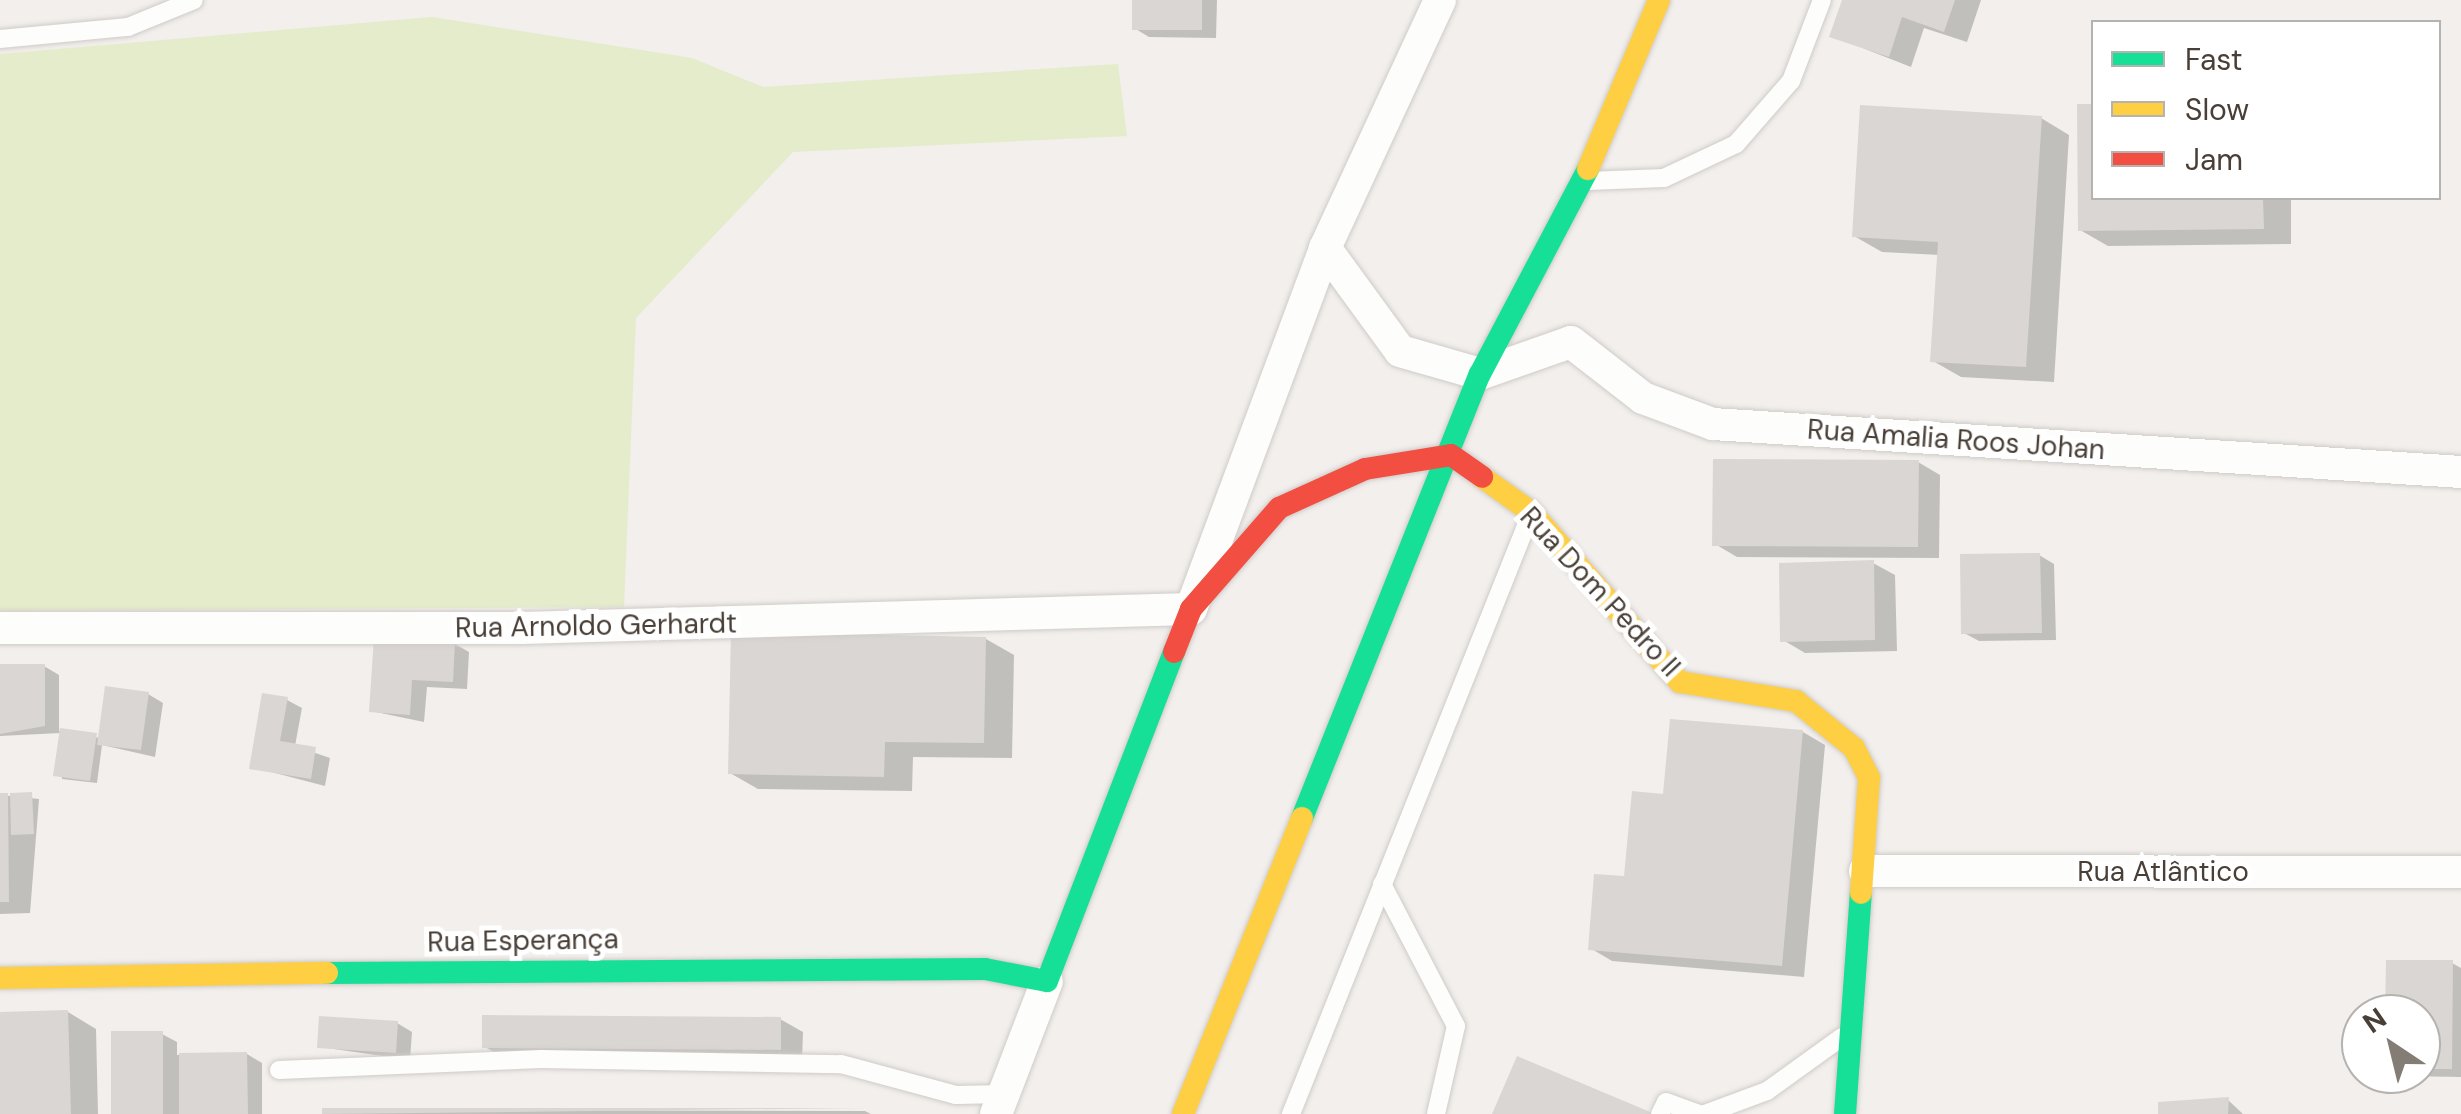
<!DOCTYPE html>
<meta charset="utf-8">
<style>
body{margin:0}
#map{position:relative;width:2461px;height:1114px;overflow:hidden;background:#f2efec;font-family:"DM Sans",sans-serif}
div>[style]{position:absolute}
.green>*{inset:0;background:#e5eccc}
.shadow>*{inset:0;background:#0003}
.building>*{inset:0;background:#dad6d3}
.roads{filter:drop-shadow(0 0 2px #cfcbc8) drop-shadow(0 0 2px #cfcbc8)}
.lane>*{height:18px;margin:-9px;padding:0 9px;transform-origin:9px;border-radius:9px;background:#fdfdfc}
.street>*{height:32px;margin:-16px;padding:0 16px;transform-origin:16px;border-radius:16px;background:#fdfdfc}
.fast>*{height:22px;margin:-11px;padding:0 11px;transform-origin:11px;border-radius:11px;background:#16e098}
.slow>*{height:22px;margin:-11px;padding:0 11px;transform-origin:11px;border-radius:11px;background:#ffcf43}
.jam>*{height:22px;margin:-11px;padding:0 11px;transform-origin:11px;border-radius:11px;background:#f24e42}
span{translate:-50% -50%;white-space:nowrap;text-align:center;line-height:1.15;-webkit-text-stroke:10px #fff;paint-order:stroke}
.street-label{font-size:28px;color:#493f37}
.legend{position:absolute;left:2091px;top:20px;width:350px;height:180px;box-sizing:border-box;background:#fff;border:2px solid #b6b2af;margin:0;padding:12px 18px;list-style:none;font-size:30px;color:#493f37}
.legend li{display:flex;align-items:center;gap:20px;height:50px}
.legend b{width:50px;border:2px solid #b6b2af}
.north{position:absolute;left:2341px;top:994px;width:100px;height:100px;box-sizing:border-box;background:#fff;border:2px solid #b6b2af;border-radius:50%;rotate:325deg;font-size:28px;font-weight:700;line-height:40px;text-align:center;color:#493f37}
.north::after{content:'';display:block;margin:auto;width:35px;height:45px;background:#847d76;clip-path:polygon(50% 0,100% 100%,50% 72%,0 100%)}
</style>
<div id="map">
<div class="green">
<i style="clip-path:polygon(432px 17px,692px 58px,763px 87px,1118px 64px,1127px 136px,793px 152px,636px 318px,624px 607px,0 611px,0 54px)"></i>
</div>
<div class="shadow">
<i style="clip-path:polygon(1135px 0,1217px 0,1216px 38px,1149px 37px,1134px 28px)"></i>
<i style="clip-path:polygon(1845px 0,1981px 0,1967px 42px,1924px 28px,1911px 67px,1832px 36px)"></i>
<i style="clip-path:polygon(2041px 118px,2069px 135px,2054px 382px,1961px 377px,1933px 361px,1940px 255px,1882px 252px,1854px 236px)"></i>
<i style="clip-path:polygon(2094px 198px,2291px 198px,2291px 244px,2108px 246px,2080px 230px)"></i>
<i style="clip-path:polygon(1918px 462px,1940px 475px,1939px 558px,1737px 557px,1715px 544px)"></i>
<i style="clip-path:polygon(2039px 555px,2054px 564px,2056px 640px,1979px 641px,1964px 633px)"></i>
<i style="clip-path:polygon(1873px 563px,1895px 575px,1897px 651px,1805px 653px,1783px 640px)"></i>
<i style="clip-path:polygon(986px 639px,1014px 655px,1012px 758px,913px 757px,912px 791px,758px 789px,730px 773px)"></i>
<i style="clip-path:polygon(455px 644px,469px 652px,467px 689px,427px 687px,424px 722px,371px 711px)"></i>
<i style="clip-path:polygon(44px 666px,59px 675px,59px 731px,100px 738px,148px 694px,163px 703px,155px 757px,102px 745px,97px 783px,62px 779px,61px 733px,0 736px,0 667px)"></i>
<i style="clip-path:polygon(287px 700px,302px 708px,295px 746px,330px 758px,325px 786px,252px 767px)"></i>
<i style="clip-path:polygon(1803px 732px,1825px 745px,1804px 977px,1612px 961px,1590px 948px,1665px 797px)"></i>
<i style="clip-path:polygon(0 795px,39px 799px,30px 913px,0 914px)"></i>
<i style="clip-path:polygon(2452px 963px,2461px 968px,2461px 1077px,2402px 1076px,2421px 1074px,2421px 1014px,2388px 1014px)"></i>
<i style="clip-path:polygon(68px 1012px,96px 1029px,98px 1114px,0 1114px,0 1014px)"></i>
<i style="clip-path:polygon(780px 1019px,803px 1032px,802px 1061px,507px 1059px,485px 1047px)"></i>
<i style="clip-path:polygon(397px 1023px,412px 1032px,410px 1060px,320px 1047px)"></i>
<i style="clip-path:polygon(162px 1034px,177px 1042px,177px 1055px,247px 1054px,262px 1063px,262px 1114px,113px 1114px)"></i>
<i style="clip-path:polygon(2228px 1100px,2243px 1114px,2160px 1114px)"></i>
<i style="clip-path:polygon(325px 1110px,865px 1111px,871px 1114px,325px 1114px)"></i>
</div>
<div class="building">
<i style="clip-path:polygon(1132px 0,1202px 0,1202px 30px,1132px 30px)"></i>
<i style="clip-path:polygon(1842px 0,1955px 0,1944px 32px,1902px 17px,1889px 57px,1829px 37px)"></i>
<i style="clip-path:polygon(2077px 104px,2094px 104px,2094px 198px,2263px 198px,2264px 229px,2078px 231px)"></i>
<i style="clip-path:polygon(1860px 105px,2042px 116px,2026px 367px,1930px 362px,1938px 242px,1852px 237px)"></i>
<i style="clip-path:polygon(1713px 459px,1919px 460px,1918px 547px,1712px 546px)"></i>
<i style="clip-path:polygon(2040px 553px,2042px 633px,1961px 634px,1960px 554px)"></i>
<i style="clip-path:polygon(1874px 560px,1875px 640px,1780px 642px,1779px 563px)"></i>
<i style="clip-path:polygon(731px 632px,986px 637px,984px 743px,885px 742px,884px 777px,728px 774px)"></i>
<i style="clip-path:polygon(374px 637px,455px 641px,453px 682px,412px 680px,410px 715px,369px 712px)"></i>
<i style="clip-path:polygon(0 664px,45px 664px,45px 726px,0 734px)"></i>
<i style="clip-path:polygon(105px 686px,149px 692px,141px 750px,97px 745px)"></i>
<i style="clip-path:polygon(262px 693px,288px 697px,280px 741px,316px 747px,311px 779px,249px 769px)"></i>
<i style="clip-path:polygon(1670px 719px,1803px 730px,1782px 966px,1588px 950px,1594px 874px,1624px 876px,1632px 791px,1663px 794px)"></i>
<i style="clip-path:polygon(60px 728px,97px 733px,90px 781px,53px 776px)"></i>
<i style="clip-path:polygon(32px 792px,34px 834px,11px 835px,10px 793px)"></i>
<i style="clip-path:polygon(0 793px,8px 793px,9px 902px,0 902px)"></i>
<i style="clip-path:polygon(2386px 960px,2453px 960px,2452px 1069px,2421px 1069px,2421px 1014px,2385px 1014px)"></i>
<i style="clip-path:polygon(68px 1010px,71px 1114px,0 1114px,0 1012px)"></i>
<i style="clip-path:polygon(482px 1015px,781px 1017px,781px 1050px,482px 1048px)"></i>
<i style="clip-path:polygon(319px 1016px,398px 1021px,396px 1053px,317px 1048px)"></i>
<i style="clip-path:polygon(111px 1031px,163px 1031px,163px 1114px,111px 1114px)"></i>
<i style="clip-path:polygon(247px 1052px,248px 1114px,179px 1114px,179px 1053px)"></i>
<i style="clip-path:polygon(1517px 1056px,1655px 1114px,1492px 1114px)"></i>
<i style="clip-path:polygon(2229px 1097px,2228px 1114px,2158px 1114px,2158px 1102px)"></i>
<i style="clip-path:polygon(322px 1108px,865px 1108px,322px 1114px)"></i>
</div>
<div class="roads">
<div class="lane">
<i style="left:0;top:39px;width:129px;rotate:-5.4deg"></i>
<i style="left:128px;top:27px;width:71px;rotate:-22.2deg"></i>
<i style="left:1588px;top:181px;width:76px;rotate:-2.3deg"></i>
<i style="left:1664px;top:178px;width:80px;rotate:-25.3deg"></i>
<i style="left:1736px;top:144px;width:84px;rotate:-48.9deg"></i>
<i style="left:1791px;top:81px;width:87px;rotate:-69.1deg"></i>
<i style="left:1382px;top:884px;width:160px;rotate:62.5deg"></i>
<i style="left:1456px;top:1026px;width:90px;rotate:102.8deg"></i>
<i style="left:279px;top:1070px;width:262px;rotate:-2.4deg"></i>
<i style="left:541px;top:1059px;width:300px;rotate:1deg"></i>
<i style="left:841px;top:1064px;width:119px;rotate:15.1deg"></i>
<i style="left:956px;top:1095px;width:48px;rotate:-1.2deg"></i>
<i style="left:1291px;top:1114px;width:644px;rotate:-68.22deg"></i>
<i style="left:1660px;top:1114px;width:13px;rotate:-63deg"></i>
<i style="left:1666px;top:1102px;width:35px;rotate:20deg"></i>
<i style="left:1705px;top:1114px;width:66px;rotate:-20.4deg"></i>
<i style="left:1767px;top:1091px;width:92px;rotate:-35.8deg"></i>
</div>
<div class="street">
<i style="left:1325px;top:248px;width:127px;rotate:53.9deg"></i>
<i style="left:1400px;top:351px;width:83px;rotate:16deg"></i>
<i style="left:1480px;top:374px;width:96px;rotate:-19.4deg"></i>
<i style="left:1571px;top:342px;width:91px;rotate:37.9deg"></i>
<i style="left:1643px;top:398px;width:75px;rotate:20.4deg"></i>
<i style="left:1713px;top:424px;width:750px;rotate:3.67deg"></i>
<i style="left:0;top:628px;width:522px"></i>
<i style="left:522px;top:628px;width:669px;rotate:-1.63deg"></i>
<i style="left:1191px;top:609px;width:385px;rotate:-69.6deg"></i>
<i style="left:1325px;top:248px;width:273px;rotate:-65.1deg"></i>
<i style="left:1865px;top:871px;width:596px;rotate:0.1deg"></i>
<i style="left:996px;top:1114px;width:142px;rotate:-69deg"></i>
</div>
<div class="fast">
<i style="left:1302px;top:818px;width:478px;rotate:-68.2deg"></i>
<i style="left:1480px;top:374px;width:232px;rotate:-62.2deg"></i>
<i style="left:327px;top:973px;width:658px;rotate:-0.35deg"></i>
<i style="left:985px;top:969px;width:63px;rotate:11deg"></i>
<i style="left:1047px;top:981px;width:353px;rotate:-68.9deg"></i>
<i style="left:1845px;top:1114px;width:222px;rotate:-85.9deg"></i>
</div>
<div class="slow">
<i style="left:1588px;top:169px;width:183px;rotate:-67.2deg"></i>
<i style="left:1482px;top:477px;width:60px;rotate:35.5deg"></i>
<i style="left:1531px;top:512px;width:226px;rotate:48.8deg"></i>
<i style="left:1680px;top:682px;width:118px;rotate:9.3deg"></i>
<i style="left:1796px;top:701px;width:75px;rotate:39deg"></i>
<i style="left:1854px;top:748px;width:34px;rotate:63deg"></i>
<i style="left:1869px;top:778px;width:115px;rotate:94deg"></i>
<i style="left:0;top:978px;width:327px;rotate:-0.9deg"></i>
<i style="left:1183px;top:1114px;width:319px;rotate:-68.1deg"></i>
</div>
<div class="jam">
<i style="left:1174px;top:652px;width:46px;rotate:-68.4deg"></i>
<i style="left:1191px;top:609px;width:134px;rotate:-48.9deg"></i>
<i style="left:1279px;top:508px;width:94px;rotate:-24.4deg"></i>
<i style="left:1365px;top:469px;width:87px;rotate:-9.2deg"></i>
<i style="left:1451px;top:455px;width:38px;rotate:35deg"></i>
</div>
</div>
<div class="street-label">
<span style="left:1956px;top:440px;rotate:4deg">Rua Amalia Roos Johan</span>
<span style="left:1600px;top:592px;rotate:47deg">Rua Dom Pedro II</span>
<span style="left:596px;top:626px;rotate:-1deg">Rua Arnoldo Gerhardt</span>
<span style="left:2163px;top:872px">Rua Atlântico</span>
<span style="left:523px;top:941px;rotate:-1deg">Rua Esperança</span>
</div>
<ul class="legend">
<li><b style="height:12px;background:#16e098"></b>Fast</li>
<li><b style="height:12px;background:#ffcf43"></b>Slow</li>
<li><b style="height:12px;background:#f24e42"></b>Jam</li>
</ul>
<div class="north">N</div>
</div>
